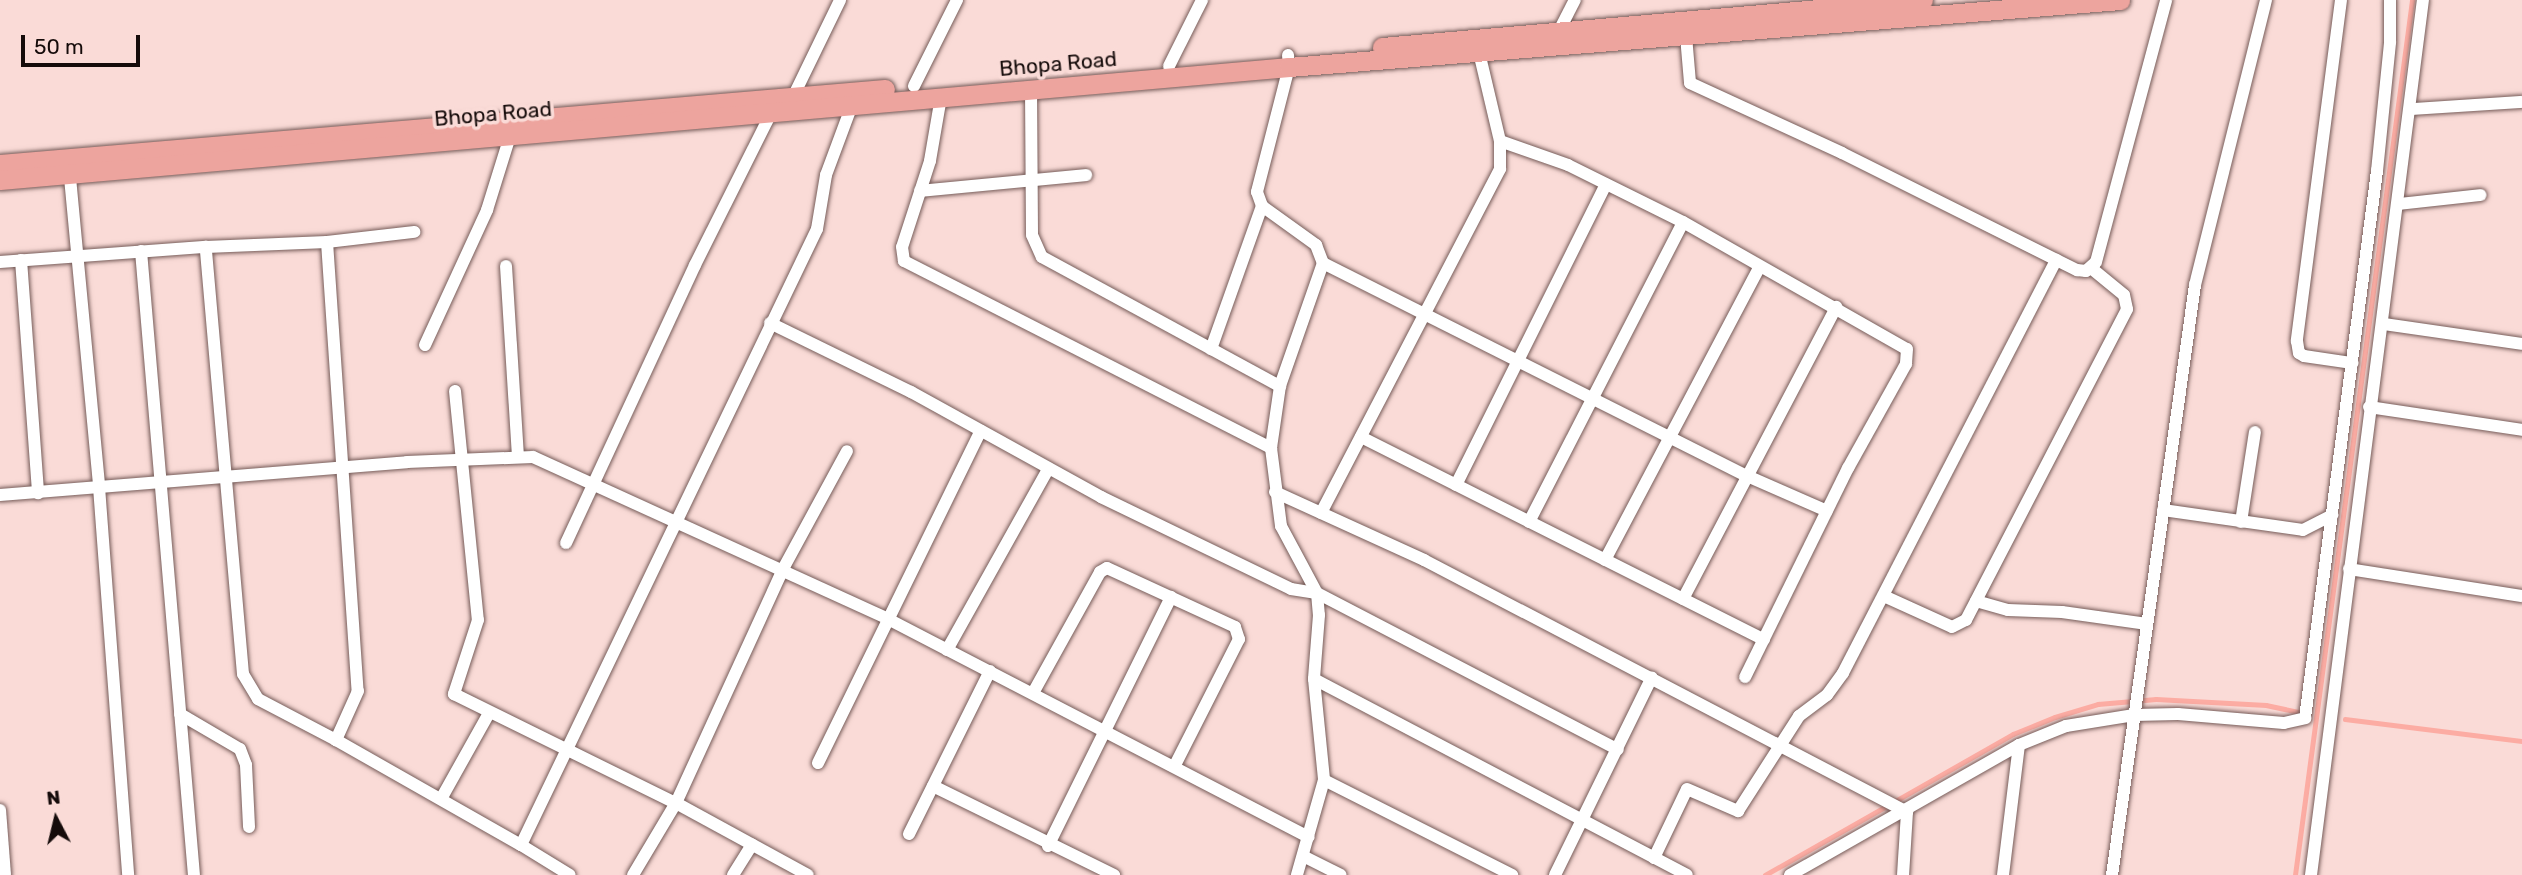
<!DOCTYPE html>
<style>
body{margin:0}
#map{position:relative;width:2522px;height:875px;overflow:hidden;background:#fadbd7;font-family:Rubik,sans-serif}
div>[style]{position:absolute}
.stream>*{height:4.5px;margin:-2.25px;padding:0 2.25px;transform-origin:2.25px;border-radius:2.25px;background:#fcaca3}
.roads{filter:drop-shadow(0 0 2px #765c59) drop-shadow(0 0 2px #765c59)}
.minor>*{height:12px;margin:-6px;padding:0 6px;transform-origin:6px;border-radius:6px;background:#fff}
.primary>*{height:19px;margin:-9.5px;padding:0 9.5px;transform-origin:9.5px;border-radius:9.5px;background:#eda49e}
span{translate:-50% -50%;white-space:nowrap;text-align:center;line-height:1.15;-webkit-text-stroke:7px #fadbd7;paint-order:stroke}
.street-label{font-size:21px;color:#150b0a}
.north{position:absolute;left:21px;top:784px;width:70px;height:70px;-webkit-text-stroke:5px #fadbd7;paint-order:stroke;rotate:353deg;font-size:19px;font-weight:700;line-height:28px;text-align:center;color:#150b0a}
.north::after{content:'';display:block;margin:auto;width:24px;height:32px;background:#150b0a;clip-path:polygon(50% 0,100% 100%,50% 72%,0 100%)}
.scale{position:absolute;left:21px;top:35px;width:119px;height:32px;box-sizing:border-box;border:4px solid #150b0a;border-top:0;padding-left:9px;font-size:21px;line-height:24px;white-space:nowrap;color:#150b0a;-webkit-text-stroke:5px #fadbd7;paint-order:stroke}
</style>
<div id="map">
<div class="stream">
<i style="left:2345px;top:719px;width:178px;rotate:7.1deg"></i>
<i style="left:1765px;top:875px;width:285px;rotate:-29.6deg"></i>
<i style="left:2013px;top:734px;width:45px;rotate:-22deg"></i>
<i style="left:2055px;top:717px;width:45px;rotate:-16.8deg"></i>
<i style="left:2098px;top:704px;width:58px;rotate:-4.9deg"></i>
<i style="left:2156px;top:699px;width:110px;rotate:3.1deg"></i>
<i style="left:2266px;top:705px;width:40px;rotate:12deg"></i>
<i style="left:2295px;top:875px;width:883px;rotate:-82.38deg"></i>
</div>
<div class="roads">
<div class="minor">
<i style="left:2341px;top:0;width:344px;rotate:97.4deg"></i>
<i style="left:2297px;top:341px;width:12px;rotate:81deg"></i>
<i style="left:2299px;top:353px;width:6px;rotate:31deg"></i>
<i style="left:2304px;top:356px;width:49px;rotate:8.3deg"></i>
<i style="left:1559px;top:31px;width:35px;rotate:-63deg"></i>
<i style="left:1686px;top:36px;width:47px;rotate:85.1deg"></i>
<i style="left:1690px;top:83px;width:167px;rotate:24.7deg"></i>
<i style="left:1842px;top:153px;width:263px;rotate:26.5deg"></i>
<i style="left:2077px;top:270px;width:9px;rotate:6deg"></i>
<i style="left:2086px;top:271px;width:13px;rotate:-42deg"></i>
<i style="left:2096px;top:262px;width:271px;rotate:-75deg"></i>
<i style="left:1288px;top:55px;width:12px;rotate:85deg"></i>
<i style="left:1289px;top:67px;width:129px;rotate:104.4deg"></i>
<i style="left:1257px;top:192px;width:15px;rotate:70deg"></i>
<i style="left:1262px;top:206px;width:67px;rotate:35.8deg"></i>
<i style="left:1316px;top:245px;width:19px;rotate:69deg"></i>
<i style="left:1323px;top:263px;width:130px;rotate:109.3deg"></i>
<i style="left:1280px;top:386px;width:63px;rotate:98.3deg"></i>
<i style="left:1271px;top:448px;width:79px;rotate:82.7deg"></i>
<i style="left:1281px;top:526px;width:76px;rotate:61.8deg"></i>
<i style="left:1317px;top:593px;width:22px;rotate:85deg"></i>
<i style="left:1319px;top:615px;width:64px;rotate:94.5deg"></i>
<i style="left:1314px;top:679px;width:101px;rotate:84.3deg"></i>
<i style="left:1324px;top:780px;width:99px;rotate:105.9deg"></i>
<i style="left:1169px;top:66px;width:74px;rotate:-63.4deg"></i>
<i style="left:914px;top:86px;width:96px;rotate:-63.4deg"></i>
<i style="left:1031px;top:89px;width:146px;rotate:89.6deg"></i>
<i style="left:1032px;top:235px;width:24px;rotate:66deg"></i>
<i style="left:1042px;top:257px;width:271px;rotate:28.5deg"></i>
<i style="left:793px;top:97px;width:108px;rotate:-64.1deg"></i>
<i style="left:941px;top:97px;width:65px;rotate:99.8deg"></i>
<i style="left:930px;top:161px;width:90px;rotate:108deg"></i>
<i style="left:902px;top:247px;width:14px;rotate:82deg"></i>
<i style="left:904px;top:261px;width:412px;rotate:27deg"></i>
<i style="left:2413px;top:109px;width:109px;rotate:-3.7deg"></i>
<i style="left:1500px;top:141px;width:72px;rotate:19.4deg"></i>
<i style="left:1568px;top:165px;width:128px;rotate:26.4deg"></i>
<i style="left:1683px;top:222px;width:257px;rotate:29.6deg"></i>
<i style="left:1907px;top:349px;width:15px;rotate:94deg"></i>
<i style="left:1906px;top:364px;width:119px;rotate:119.1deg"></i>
<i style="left:1848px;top:468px;width:233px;rotate:116.2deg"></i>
<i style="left:69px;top:167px;width:321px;rotate:84.6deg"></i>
<i style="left:99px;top:487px;width:389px;rotate:85.7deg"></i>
<i style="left:920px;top:191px;width:167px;rotate:-5.5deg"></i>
<i style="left:2399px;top:204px;width:82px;rotate:-6.3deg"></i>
<i style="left:327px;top:242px;width:88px;rotate:-6.6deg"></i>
<i style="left:141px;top:251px;width:626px;rotate:85.15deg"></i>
<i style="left:21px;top:260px;width:234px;rotate:85.8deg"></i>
<i style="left:0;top:262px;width:207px;rotate:-4.2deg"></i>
<i style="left:206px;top:247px;width:121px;rotate:-2.4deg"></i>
<i style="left:327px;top:242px;width:450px;rotate:86.1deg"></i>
<i style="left:358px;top:691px;width:54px;rotate:114.2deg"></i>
<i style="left:336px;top:740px;width:88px;rotate:-152.3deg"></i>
<i style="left:258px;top:699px;width:29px;rotate:-121deg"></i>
<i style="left:243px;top:674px;width:429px;rotate:-95deg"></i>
<i style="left:1323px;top:263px;width:474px;rotate:26.7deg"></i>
<i style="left:1747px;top:476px;width:87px;rotate:23.6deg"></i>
<i style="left:506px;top:266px;width:189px;rotate:86.4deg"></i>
<i style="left:770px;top:323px;width:157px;rotate:26.1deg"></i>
<i style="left:911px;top:392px;width:217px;rotate:28.9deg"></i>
<i style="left:1101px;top:497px;width:211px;rotate:25.8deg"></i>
<i style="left:1291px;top:589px;width:26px;rotate:9deg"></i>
<i style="left:1317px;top:593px;width:339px;rotate:27.5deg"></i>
<i style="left:2384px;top:324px;width:139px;rotate:8.2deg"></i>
<i style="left:425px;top:345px;width:149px;rotate:-65.3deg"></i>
<i style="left:487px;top:210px;width:77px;rotate:-72.7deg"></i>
<i style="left:1211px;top:349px;width:152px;rotate:-70.4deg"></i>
<i style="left:455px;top:391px;width:230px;rotate:84.3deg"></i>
<i style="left:478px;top:620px;width:78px;rotate:108deg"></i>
<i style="left:454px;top:694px;width:247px;rotate:26.2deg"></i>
<i style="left:676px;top:803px;width:150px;rotate:28.6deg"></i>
<i style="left:2369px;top:407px;width:155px;rotate:8.5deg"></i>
<i style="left:1361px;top:437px;width:451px;rotate:26.7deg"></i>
<i style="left:1456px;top:485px;width:336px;rotate:-63.5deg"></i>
<i style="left:1275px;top:492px;width:164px;rotate:24.5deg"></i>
<i style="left:1424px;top:560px;width:545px;rotate:27.55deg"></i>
<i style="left:1907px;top:812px;width:63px;rotate:93.6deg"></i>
<i style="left:0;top:495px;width:408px;rotate:-4.6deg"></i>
<i style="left:407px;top:462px;width:126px;rotate:-2.3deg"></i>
<i style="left:533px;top:457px;width:388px;rotate:24.5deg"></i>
<i style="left:886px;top:618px;width:476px;rotate:27.4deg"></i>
<i style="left:2163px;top:510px;width:141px;rotate:8.1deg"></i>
<i style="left:2303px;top:530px;width:33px;rotate:-27deg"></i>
<i style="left:1321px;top:513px;width:388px;rotate:-62.5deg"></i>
<i style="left:1500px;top:169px;width:28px;rotate:-90deg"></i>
<i style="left:1500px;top:141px;width:91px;rotate:-103.3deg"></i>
<i style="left:1529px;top:522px;width:337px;rotate:-62.8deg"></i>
<i style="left:2241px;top:522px;width:91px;rotate:-81.2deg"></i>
<i style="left:566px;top:543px;width:306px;rotate:-65.1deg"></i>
<i style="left:695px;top:265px;width:170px;rotate:-63.4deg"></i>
<i style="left:1605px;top:560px;width:330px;rotate:-62.2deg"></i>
<i style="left:2349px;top:569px;width:175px;rotate:8.9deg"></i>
<i style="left:1886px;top:597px;width:72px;rotate:24.4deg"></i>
<i style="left:1952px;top:627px;width:16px;rotate:-27deg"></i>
<i style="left:1966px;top:620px;width:350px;rotate:-62.6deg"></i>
<i style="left:2127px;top:309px;width:14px;rotate:-102deg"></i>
<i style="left:2124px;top:295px;width:43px;rotate:-140.7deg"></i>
<i style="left:1683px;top:599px;width:330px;rotate:-62.3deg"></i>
<i style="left:1976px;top:601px;width:33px;rotate:16deg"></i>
<i style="left:2008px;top:610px;width:54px;rotate:2.1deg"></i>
<i style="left:2062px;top:612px;width:86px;rotate:8deg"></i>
<i style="left:947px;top:650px;width:207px;rotate:-60.8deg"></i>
<i style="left:1314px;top:679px;width:421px;rotate:27.7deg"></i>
<i style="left:1033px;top:693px;width:138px;rotate:-61deg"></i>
<i style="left:1100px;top:572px;width:8px;rotate:-30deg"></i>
<i style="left:1107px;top:568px;width:141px;rotate:24.7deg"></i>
<i style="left:1235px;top:627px;width:13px;rotate:72deg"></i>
<i style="left:1239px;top:639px;width:141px;rotate:116.9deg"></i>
<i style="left:180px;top:714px;width:69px;rotate:30.3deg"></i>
<i style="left:240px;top:749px;width:17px;rotate:69deg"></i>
<i style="left:246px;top:765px;width:62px;rotate:87.2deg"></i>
<i style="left:336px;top:740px;width:213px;rotate:29.6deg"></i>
<i style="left:521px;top:845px;width:683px;rotate:-64.33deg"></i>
<i style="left:817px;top:229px;width:55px;rotate:-80.5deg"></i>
<i style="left:826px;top:175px;width:75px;rotate:-69.6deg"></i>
<i style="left:818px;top:763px;width:370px;rotate:-63.9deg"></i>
<i style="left:1324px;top:780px;width:211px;rotate:26.8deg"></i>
<i style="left:933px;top:786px;width:202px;rotate:26.2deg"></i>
<i style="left:441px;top:799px;width:98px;rotate:-60.8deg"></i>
<i style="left:0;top:810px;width:65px;rotate:85.6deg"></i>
<i style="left:909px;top:834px;width:182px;rotate:-63.6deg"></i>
<i style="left:521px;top:845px;width:57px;rotate:31.5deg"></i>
<i style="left:1048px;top:846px;width:278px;rotate:-63.7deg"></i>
<i style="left:1303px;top:856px;width:42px;rotate:26.6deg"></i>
<i style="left:1654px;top:858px;width:76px;rotate:-64.4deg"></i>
<i style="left:1687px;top:789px;width:56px;rotate:23.3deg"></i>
<i style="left:1738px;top:811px;width:113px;rotate:-57.3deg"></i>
<i style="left:1799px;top:716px;width:35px;rotate:-37deg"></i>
<i style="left:1827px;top:695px;width:27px;rotate:-54deg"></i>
<i style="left:1843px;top:673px;width:465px;rotate:-62.7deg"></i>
<i style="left:633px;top:875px;width:84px;rotate:-59.2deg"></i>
<i style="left:676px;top:803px;width:257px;rotate:-65.4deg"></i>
<i style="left:783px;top:569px;width:134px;rotate:-61.5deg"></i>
<i style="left:733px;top:875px;width:36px;rotate:-58deg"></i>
<i style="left:1555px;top:875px;width:220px;rotate:-63.9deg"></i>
<i style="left:1790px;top:875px;width:263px;rotate:-29.6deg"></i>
<i style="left:2019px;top:745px;width:51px;rotate:-22deg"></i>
<i style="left:2066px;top:726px;width:69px;rotate:-9.2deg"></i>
<i style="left:2134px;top:715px;width:44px;rotate:-1.3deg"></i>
<i style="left:2178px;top:714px;width:106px;rotate:4.9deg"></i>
<i style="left:2284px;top:723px;width:22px;rotate:-13deg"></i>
<i style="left:2305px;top:718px;width:552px;rotate:-82.5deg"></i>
<i style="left:2377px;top:171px;width:130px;rotate:-84.2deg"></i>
<i style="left:2390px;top:42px;width:42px;rotate:-90deg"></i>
<i style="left:2003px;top:875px;width:131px;rotate:-83deg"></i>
<i style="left:2112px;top:875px;width:596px;rotate:-81.99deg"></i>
<i style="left:2195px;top:285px;width:294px;rotate:-76deg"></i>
<i style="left:2311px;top:875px;width:882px;rotate:-82.71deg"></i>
</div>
<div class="primary">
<i style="left:1382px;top:47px;width:543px;rotate:-4.97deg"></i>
<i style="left:0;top:164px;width:888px;rotate:-4.84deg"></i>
<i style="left:0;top:180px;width:1294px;rotate:-5.01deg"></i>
<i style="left:1289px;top:67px;width:834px;rotate:-4.61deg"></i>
</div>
</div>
<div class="street-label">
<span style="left:1058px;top:64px;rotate:-5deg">Bhopa Road</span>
<span style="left:493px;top:114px;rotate:-5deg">Bhopa Road</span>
</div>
<div class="north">N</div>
<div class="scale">50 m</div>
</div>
